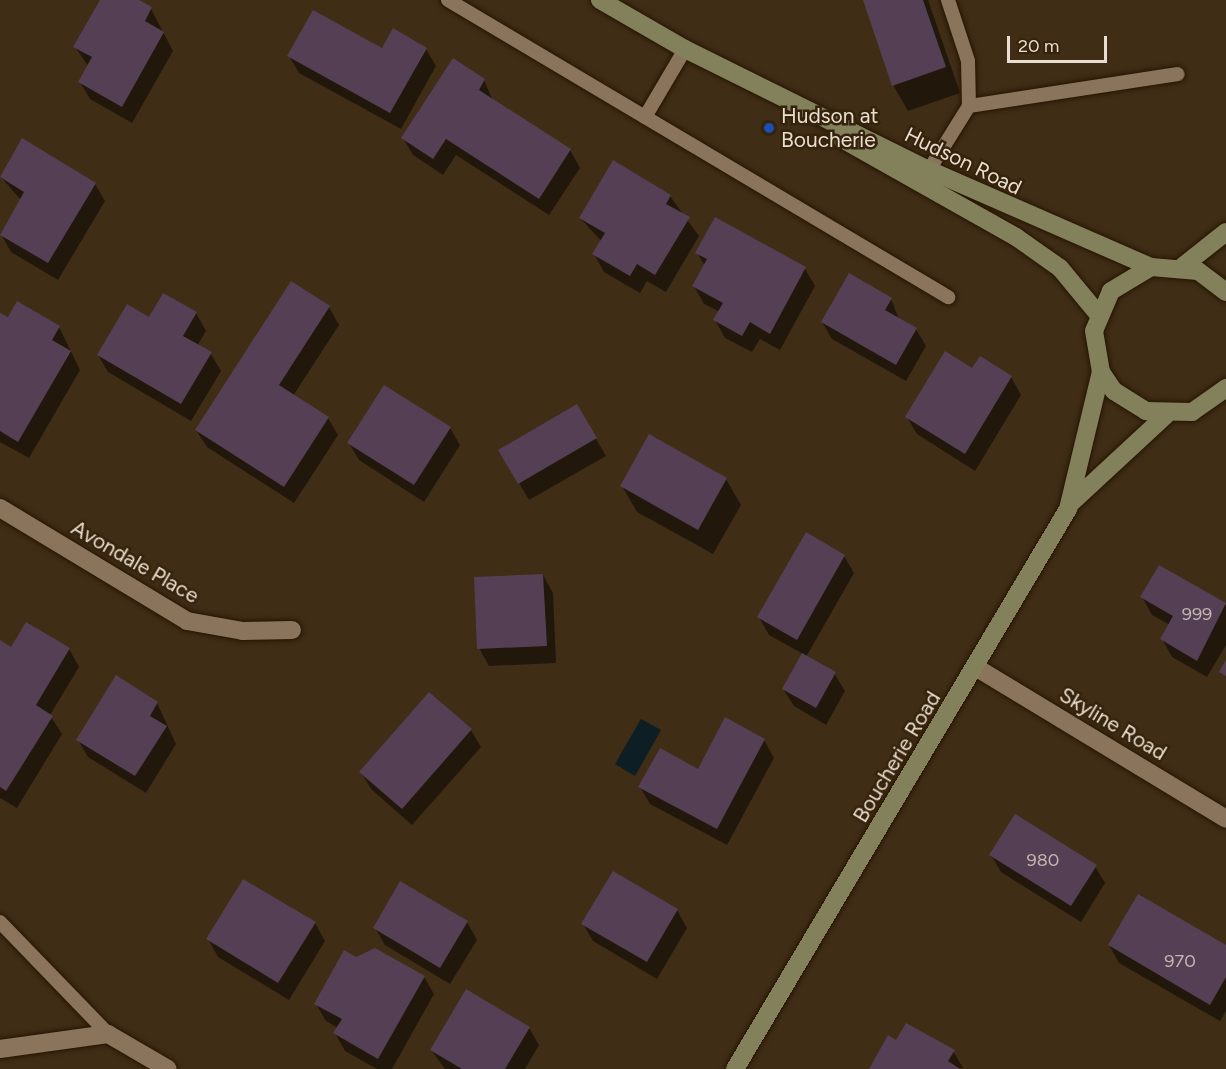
<!DOCTYPE html>
<style>
body{margin:0}
#map{position:relative;width:1226px;height:1069px;overflow:hidden;background:#3f2d16;font-family:Figtree,sans-serif}
div>[style]{position:absolute}
.water>*{inset:0;background:#0d1e24}
.shadow>*{inset:0;background:#0007}
.building>*{inset:0;background:#543f55}
.roads{filter:drop-shadow(0 0 2px #261500) drop-shadow(0 0 2px #261500)}
.lane>*{height:14px;margin:-7px;padding:0 7px;transform-origin:7px;border-radius:7px;background:#8a755c}
.street>*{height:18px;margin:-9px;padding:0 9px;transform-origin:9px;border-radius:9px;background:#8a755c}
.secondary>*{height:18px;margin:-9px;padding:0 9px;transform-origin:9px;border-radius:9px;background:#83805c}
.dots>*{width:16px;height:16px;translate:-50% -50%;box-sizing:border-box;border:3px solid #35230b;border-radius:50%}
span{translate:-50% -50%;white-space:nowrap;text-align:center;line-height:1.15;-webkit-text-stroke:5px #35230b;paint-order:stroke}
.number-label{font-size:18px;color:#c4b6b1}
.number-label span{-webkit-text-stroke-width:0}
.poi-label{font-size:21px;color:#eaded0}
.left{translate:0 -50%;text-align:left}
.street-label{font-size:21px;color:#eaded0}
.scale{position:absolute;left:1007px;top:36px;width:100px;height:27px;box-sizing:border-box;border:3px solid #eaded0;border-top:0;padding-left:8px;font-size:18px;line-height:21px;white-space:nowrap;color:#eaded0;-webkit-text-stroke:4px #35230b;paint-order:stroke}
</style>
<div id="map">
<div class="water">
<i style="clip-path:polygon(641px 719px,661px 730px,635px 776px,615px 764px)"></i>
</div>
<div class="shadow">
<i style="clip-path:polygon(102px 0,136px 0,151px 9px,173px 51px,132px 123px,90px 99px,80px 82px,89px 67px,75px 47px)"></i>
<i style="clip-path:polygon(864px 0,928px 0,960px 93px,908px 111px,893px 85px)"></i>
<i style="clip-path:polygon(426px 49px,436px 66px,401px 129px,299px 73px,289px 56px)"></i>
<i style="clip-path:polygon(453px 60px,484px 80px,493px 101px,570px 150px,580px 168px,549px 215px,456px 155px,443px 175px,413px 155px,403px 138px)"></i>
<i style="clip-path:polygon(0 176px,95px 184px,105px 201px,58px 280px,11px 252px,1px 234px,21px 200px)"></i>
<i style="clip-path:polygon(670px 196px,699px 236px,666px 292px,647px 281px,640px 293px,604px 272px,594px 254px,602px 242px,580px 218px)"></i>
<i style="clip-path:polygon(716px 219px,805px 269px,815px 286px,780px 350px,760px 339px,752px 352px,725px 338px,715px 320px,720px 312px,704px 304px,694px 286px,705px 266px,697px 253px)"></i>
<i style="clip-path:polygon(891px 299px,899px 319px,916px 329px,926px 346px,906px 381px,832px 339px,822px 322px)"></i>
<i style="clip-path:polygon(329px 307px,339px 325px,293px 396px,328px 418px,338px 435px,294px 503px,207px 447px,196px 430px)"></i>
<i style="clip-path:polygon(196px 313px,206px 331px,197px 346px,211px 354px,221px 371px,191px 421px,108px 372px,98px 355px,149px 319px)"></i>
<i style="clip-path:polygon(0 315px,59px 327px,80px 370px,29px 458px,0 442px)"></i>
<i style="clip-path:polygon(981px 358px,1011px 377px,1021px 395px,975px 471px,917px 434px,907px 417px,973px 370px)"></i>
<i style="clip-path:polygon(577px 406px,606px 456px,529px 500px,500px 451px)"></i>
<i style="clip-path:polygon(450px 428px,460px 445px,424px 502px,359px 460px,349px 443px)"></i>
<i style="clip-path:polygon(726px 479px,741px 505px,713px 554px,637px 512px,622px 486px)"></i>
<i style="clip-path:polygon(844px 556px,854px 573px,806px 657px,834px 673px,845px 691px,826px 725px,794px 706px,783px 689px,803px 654px,769px 635px,759px 617px)"></i>
<i style="clip-path:polygon(1160px 567px,1226px 605px,1226px 645px,1207px 677px,1172px 657px,1162px 639px,1170px 625px,1152px 615px,1142px 597px)"></i>
<i style="clip-path:polygon(543px 575px,553px 593px,556px 663px,489px 666px,479px 648px)"></i>
<i style="clip-path:polygon(27px 624px,69px 649px,79px 667px,50px 715px,62px 734px,17px 808px,0 798px,0 642px,11px 649px)"></i>
<i style="clip-path:polygon(157px 703px,176px 744px,146px 793px,88px 757px,78px 740px)"></i>
<i style="clip-path:polygon(471px 730px,481px 747px,412px 825px,371px 789px,361px 772px)"></i>
<i style="clip-path:polygon(764px 740px,774px 758px,727px 845px,650px 804px,640px 787px,698px 771px)"></i>
<i style="clip-path:polygon(991px 855px,1095px 866px,1105px 883px,1081px 922px,1001px 872px)"></i>
<i style="clip-path:polygon(677px 910px,687px 928px,657px 979px,593px 941px,583px 924px)"></i>
<i style="clip-path:polygon(467px 922px,477px 940px,450px 984px,385px 945px,375px 928px)"></i>
<i style="clip-path:polygon(315px 923px,325px 941px,289px 1000px,218px 957px,208px 939px)"></i>
<i style="clip-path:polygon(1109px 945px,1226px 946px,1226px 1011px,1220px 1021px,1119px 963px)"></i>
<i style="clip-path:polygon(356px 958px,424px 977px,434px 994px,392px 1069px,377px 1069px,345px 1051px,335px 1033px,338px 1028px,326px 1021px,316px 1004px)"></i>
<i style="clip-path:polygon(529px 1028px,539px 1045px,525px 1069px,445px 1069px,431px 1050px)"></i>
<i style="clip-path:polygon(897px 1042px,953px 1051px,963px 1068px,871px 1069px)"></i>
</div>
<div class="building">
<i style="clip-path:polygon(100px 0,139px 0,152px 7px,145px 21px,164px 32px,122px 107px,78px 82px,92px 57px,73px 47px)"></i>
<i style="clip-path:polygon(863px 0,923px 0,946px 67px,892px 86px)"></i>
<i style="clip-path:polygon(313px 10px,382px 48px,393px 28px,427px 48px,390px 113px,287px 56px)"></i>
<i style="clip-path:polygon(453px 58px,485px 79px,479px 90px,571px 149px,539px 199px,446px 139px,433px 159px,401px 138px)"></i>
<i style="clip-path:polygon(22px 138px,96px 183px,48px 263px,0 235px,24px 192px,0 177px)"></i>
<i style="clip-path:polygon(613px 160px,671px 195px,666px 204px,690px 217px,655px 275px,637px 264px,630px 276px,592px 254px,605px 233px,579px 218px)"></i>
<i style="clip-path:polygon(715px 217px,806px 267px,770px 334px,750px 322px,742px 336px,713px 320px,723px 303px,692px 286px,707px 259px,695px 253px)"></i>
<i style="clip-path:polygon(849px 273px,892px 298px,885px 310px,917px 328px,896px 365px,821px 322px)"></i>
<i style="clip-path:polygon(291px 281px,330px 306px,279px 385px,329px 417px,284px 487px,195px 430px)"></i>
<i style="clip-path:polygon(163px 293px,197px 312px,183px 336px,212px 352px,181px 404px,97px 355px,127px 304px,149px 317px)"></i>
<i style="clip-path:polygon(17px 301px,60px 326px,52px 340px,71px 351px,18px 442px,0 431px,0 313px,8px 317px)"></i>
<i style="clip-path:polygon(945px 351px,972px 368px,980px 356px,1012px 376px,965px 454px,905px 417px)"></i>
<i style="clip-path:polygon(384px 385px,451px 427px,414px 485px,347px 443px)"></i>
<i style="clip-path:polygon(577px 404px,597px 438px,518px 484px,498px 450px)"></i>
<i style="clip-path:polygon(649px 434px,727px 478px,698px 530px,620px 486px)"></i>
<i style="clip-path:polygon(806px 532px,845px 555px,797px 640px,757px 617px)"></i>
<i style="clip-path:polygon(1159px 565px,1226px 603px,1197px 661px,1160px 639px,1173px 616px,1140px 597px)"></i>
<i style="clip-path:polygon(543px 574px,547px 646px,477px 649px,474px 577px)"></i>
<i style="clip-path:polygon(26px 622px,70px 648px,36px 705px,53px 716px,6px 791px,0 787px,0 640px,11px 647px)"></i>
<i style="clip-path:polygon(802px 653px,836px 672px,816px 708px,782px 689px)"></i>
<i style="clip-path:polygon(1226px 660px,1226px 676px,1219px 672px)"></i>
<i style="clip-path:polygon(116px 675px,158px 702px,150px 716px,167px 726px,135px 776px,76px 740px)"></i>
<i style="clip-path:polygon(429px 692px,472px 729px,402px 809px,359px 772px)"></i>
<i style="clip-path:polygon(725px 717px,765px 739px,717px 829px,638px 787px,660px 748px,698px 769px)"></i>
<i style="clip-path:polygon(1015px 814px,1097px 865px,1071px 906px,989px 855px)"></i>
<i style="clip-path:polygon(613px 871px,678px 909px,647px 962px,581px 924px)"></i>
<i style="clip-path:polygon(243px 879px,316px 922px,278px 983px,206px 939px)"></i>
<i style="clip-path:polygon(400px 881px,468px 921px,440px 968px,373px 928px)"></i>
<i style="clip-path:polygon(1138px 894px,1226px 945px,1226px 977px,1210px 1005px,1108px 945px)"></i>
<i style="clip-path:polygon(375px 948px,425px 976px,378px 1059px,333px 1033px,342px 1019px,314px 1004px,344px 950px,356px 957px)"></i>
<i style="clip-path:polygon(466px 989px,530px 1027px,505px 1069px,462px 1069px,430px 1050px)"></i>
<i style="clip-path:polygon(906px 1023px,955px 1050px,948px 1061px,960px 1069px,869px 1069px,888px 1035px,896px 1040px)"></i>
</div>
<div class="roads">
<div class="lane">
<i style="left:448px;top:0;width:582px;rotate:30.71deg"></i>
<i style="left:948px;top:0;width:64px;rotate:71.8deg"></i>
<i style="left:968px;top:61px;width:45px;rotate:88.7deg"></i>
<i style="left:645px;top:117px;width:79px;rotate:-59.5deg"></i>
<i style="left:929px;top:170px;width:75px;rotate:-58deg"></i>
<i style="left:969px;top:106px;width:211px;rotate:-8.7deg"></i>
<i style="left:0;top:922px;width:156px;rotate:46deg"></i>
</div>
<div class="street">
<i style="left:0;top:508px;width:218px;rotate:31.1deg"></i>
<i style="left:187px;top:621px;width:57px;rotate:10.1deg"></i>
<i style="left:243px;top:631px;width:49px;rotate:-1.2deg"></i>
<i style="left:977px;top:668px;width:291px;rotate:31.2deg"></i>
<i style="left:0;top:1049px;width:109px;rotate:-7.9deg"></i>
<i style="left:108px;top:1034px;width:69px;rotate:30.3deg"></i>
</div>
<div class="secondary">
<i style="left:600px;top:0;width:98px;rotate:30deg"></i>
<i style="left:685px;top:49px;width:272px;rotate:26.4deg"></i>
<i style="left:929px;top:170px;width:242px;rotate:23.6deg"></i>
<i style="left:842px;top:139px;width:200px;rotate:29.4deg"></i>
<i style="left:1016px;top:237px;width:54px;rotate:35.2deg"></i>
<i style="left:1060px;top:268px;width:60px;rotate:50.4deg"></i>
<i style="left:1183px;top:266px;width:55px;rotate:-38.3deg"></i>
<i style="left:1226px;top:292px;width:35px;rotate:-143deg"></i>
<i style="left:1198px;top:271px;width:47px;rotate:-175.1deg"></i>
<i style="left:1151px;top:267px;width:47px;rotate:149deg"></i>
<i style="left:1111px;top:291px;width:43px;rotate:113deg"></i>
<i style="left:1094px;top:331px;width:42px;rotate:80.3deg"></i>
<i style="left:1101px;top:372px;width:23px;rotate:56deg"></i>
<i style="left:1114px;top:391px;width:38px;rotate:32deg"></i>
<i style="left:1146px;top:411px;width:46px;rotate:1.2deg"></i>
<i style="left:1192px;top:412px;width:42px;rotate:-35.2deg"></i>
<i style="left:1070px;top:504px;width:131px;rotate:-42.8deg"></i>
<i style="left:735px;top:1069px;width:652px;rotate:-59.26deg"></i>
<i style="left:1068px;top:509px;width:141px;rotate:-76.5deg"></i>
</div>
</div>
<div class="dots">
<i style="left:769px;top:128px;background:#1a4fb4"></i>
</div>
<div class="number-label">
<span style="left:1197px;top:614px">999</span>
<span style="left:1043px;top:860px">980</span>
<span style="left:1180px;top:961px">970</span>
</div>
<div class="poi-label">
<span class="left" style="left:781px;top:128px">Hudson at<br>Boucherie</span>
</div>
<div class="street-label">
<span style="left:963px;top:161px;rotate:26deg">Hudson Road</span>
<span style="left:135px;top:562px;rotate:30deg">Avondale Place</span>
<span style="left:1113px;top:724px;rotate:31deg">Skyline Road</span>
<span style="left:897px;top:757px;rotate:-59deg">Boucherie Road</span>
</div>
<div class="scale">20 m</div>
</div>
